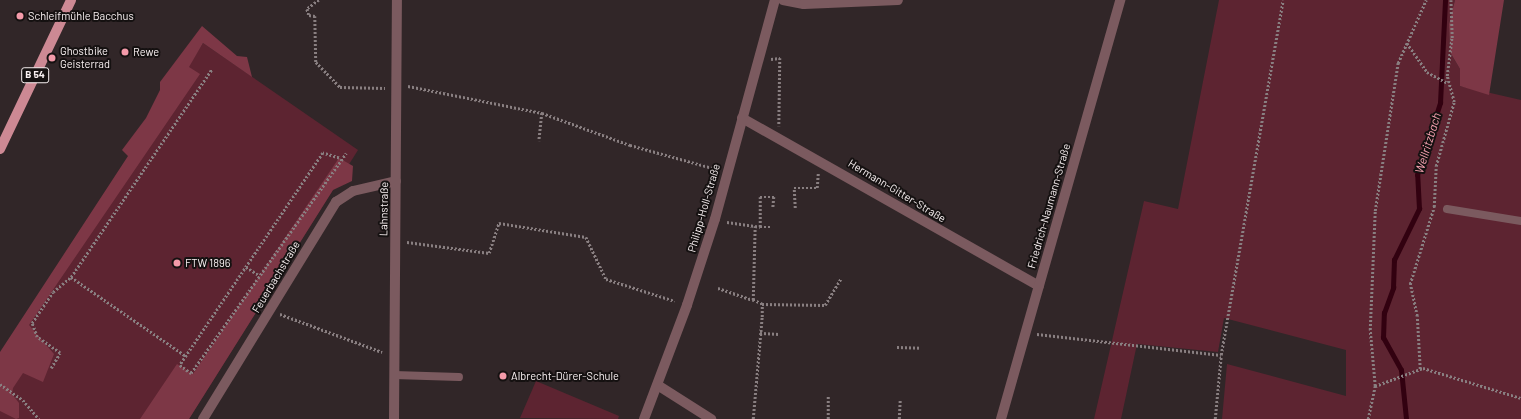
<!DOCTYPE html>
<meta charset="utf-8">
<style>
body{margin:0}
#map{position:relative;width:1521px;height:419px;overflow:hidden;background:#312628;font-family:Barlow,sans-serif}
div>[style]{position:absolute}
.green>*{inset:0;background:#5d2431}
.forest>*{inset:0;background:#7d3746}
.stream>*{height:4.5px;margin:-2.25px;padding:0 2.25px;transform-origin:2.25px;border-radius:2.25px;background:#320110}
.path>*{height:2.5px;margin-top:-1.25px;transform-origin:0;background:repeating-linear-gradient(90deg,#897f81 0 2px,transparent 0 4px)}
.service>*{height:8px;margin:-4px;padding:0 4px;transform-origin:4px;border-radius:4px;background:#7b5a5f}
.minor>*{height:10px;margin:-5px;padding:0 5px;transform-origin:5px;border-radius:5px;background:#7b5a5f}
.tertiary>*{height:10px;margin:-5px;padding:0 5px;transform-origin:5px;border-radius:5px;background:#7b5a5f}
.primary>*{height:10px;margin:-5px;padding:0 5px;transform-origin:5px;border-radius:5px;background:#cd8994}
.dots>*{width:11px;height:11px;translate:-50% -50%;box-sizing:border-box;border:2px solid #151111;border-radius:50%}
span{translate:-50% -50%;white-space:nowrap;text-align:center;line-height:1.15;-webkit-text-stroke:4px #151111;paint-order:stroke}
.shield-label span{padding:1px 3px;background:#151111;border:1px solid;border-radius:3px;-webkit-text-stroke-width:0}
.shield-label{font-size:10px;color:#f9f1f2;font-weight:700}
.poi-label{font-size:11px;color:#f9f1f2}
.left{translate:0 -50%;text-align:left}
.street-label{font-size:11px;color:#f9f1f2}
.water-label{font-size:12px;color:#fba5b4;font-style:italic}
</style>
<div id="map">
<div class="green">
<i style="clip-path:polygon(1219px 0,1455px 0,1449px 24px,1450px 52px,1460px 69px,1460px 86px,1521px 100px,1521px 419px,1222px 419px,1227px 364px,1346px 396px,1346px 350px,1224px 318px,1218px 352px,1137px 344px,1121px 419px,1094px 419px,1144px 201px,1178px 209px)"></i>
<i style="clip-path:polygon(203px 43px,358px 150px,189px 419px,0 419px,0 367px)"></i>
<i style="clip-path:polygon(536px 381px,619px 416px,618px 419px,520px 418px)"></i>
</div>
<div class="forest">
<i style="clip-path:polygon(1455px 0,1504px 0,1489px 95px,1460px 86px,1460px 69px,1450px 52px,1449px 24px)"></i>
<i style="clip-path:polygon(202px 26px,237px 56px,247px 57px,252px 77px,203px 43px,189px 67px,200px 74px,29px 325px,54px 354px,43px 382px,23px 373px,13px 388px,12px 394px,19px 403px,19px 418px,16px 419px,0 411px,0 352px,128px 156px,122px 150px,146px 118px,160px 90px,160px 82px)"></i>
<i style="clip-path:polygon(339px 158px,353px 166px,352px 181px,333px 190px,189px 419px,140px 419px,177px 364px,193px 374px)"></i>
</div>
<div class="stream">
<i style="left:1406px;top:419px;width:49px;rotate:-95.8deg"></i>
<i style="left:1401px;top:370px;width:37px;rotate:-119deg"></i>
<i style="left:1383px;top:338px;width:25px;rotate:-88deg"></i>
<i style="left:1384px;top:313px;width:27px;rotate:-70deg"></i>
<i style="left:1393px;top:288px;width:28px;rotate:-88deg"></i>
<i style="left:1394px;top:260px;width:57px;rotate:-63.9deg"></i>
<i style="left:1419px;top:209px;width:34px;rotate:-93deg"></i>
<i style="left:1417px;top:175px;width:76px;rotate:-72.3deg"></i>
<i style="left:1440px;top:103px;width:103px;rotate:-87.2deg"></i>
</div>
<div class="path">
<i style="left:319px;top:0;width:15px;rotate:143deg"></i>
<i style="left:307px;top:9px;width:6px;rotate:72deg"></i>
<i style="left:309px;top:15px;width:6px;rotate:9deg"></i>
<i style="left:315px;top:16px;width:46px;rotate:88.8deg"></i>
<i style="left:316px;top:62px;width:35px;rotate:46deg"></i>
<i style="left:340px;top:87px;width:45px;rotate:1.3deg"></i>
<i style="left:1407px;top:43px;width:35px;rotate:55deg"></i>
<i style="left:1427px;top:72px;width:24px;rotate:28deg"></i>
<i style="left:771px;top:59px;width:9px;rotate:-6deg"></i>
<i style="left:780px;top:58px;width:68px;rotate:90.8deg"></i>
<i style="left:408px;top:86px;width:137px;rotate:11.4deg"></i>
<i style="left:542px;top:113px;width:28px;rotate:96deg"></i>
<i style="left:542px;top:113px;width:94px;rotate:20deg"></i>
<i style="left:630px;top:145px;width:89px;rotate:15.6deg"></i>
<i style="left:339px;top:158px;width:17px;rotate:-163deg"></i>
<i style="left:323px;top:153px;width:256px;rotate:124deg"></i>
<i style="left:180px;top:365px;width:14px;rotate:36deg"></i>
<i style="left:191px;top:373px;width:269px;rotate:-54.8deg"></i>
<i style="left:795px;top:208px;width:20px;rotate:-93deg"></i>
<i style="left:794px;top:188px;width:23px"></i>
<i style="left:817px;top:188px;width:15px;rotate:-86deg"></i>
<i style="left:727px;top:222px;width:28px;rotate:8deg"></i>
<i style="left:760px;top:227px;width:10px"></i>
<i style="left:407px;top:242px;width:83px;rotate:7.6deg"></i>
<i style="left:489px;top:253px;width:32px;rotate:-72deg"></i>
<i style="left:499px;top:223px;width:88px;rotate:9.1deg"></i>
<i style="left:586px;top:237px;width:47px;rotate:64.5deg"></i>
<i style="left:606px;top:279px;width:72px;rotate:17.7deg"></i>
<i style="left:246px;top:267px;width:15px;rotate:32deg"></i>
<i style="left:71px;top:277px;width:140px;rotate:34.5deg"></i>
<i style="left:718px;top:288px;width:37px;rotate:19deg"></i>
<i style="left:762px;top:304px;width:63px;rotate:0.9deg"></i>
<i style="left:825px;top:305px;width:31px;rotate:-59deg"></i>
<i style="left:280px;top:314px;width:109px;rotate:20.4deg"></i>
<i style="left:760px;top:333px;width:19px;rotate:3deg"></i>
<i style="left:1037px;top:334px;width:185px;rotate:6.5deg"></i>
<i style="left:897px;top:347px;width:24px;rotate:2deg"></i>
<i style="left:51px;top:368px;width:17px;rotate:-59deg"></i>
<i style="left:60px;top:353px;width:28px;rotate:-145deg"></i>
<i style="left:37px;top:337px;width:15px;rotate:-110deg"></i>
<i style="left:32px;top:323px;width:37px;rotate:-56deg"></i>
<i style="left:53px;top:292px;width:23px;rotate:-40deg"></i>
<i style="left:71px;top:277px;width:251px;rotate:-55.9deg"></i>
<i style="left:1420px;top:369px;width:53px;rotate:-93.2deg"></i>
<i style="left:1417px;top:316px;width:33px;rotate:-102deg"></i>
<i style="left:1410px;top:284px;width:81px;rotate:-72.7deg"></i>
<i style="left:1434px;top:207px;width:41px;rotate:-87.2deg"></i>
<i style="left:1436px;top:166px;width:66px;rotate:-74.3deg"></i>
<i style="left:1454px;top:102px;width:27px;rotate:-105deg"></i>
<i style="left:1447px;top:76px;width:38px;rotate:-83deg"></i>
<i style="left:1452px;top:38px;width:38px;rotate:-92deg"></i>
<i style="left:0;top:384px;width:28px;rotate:35deg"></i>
<i style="left:23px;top:400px;width:25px;rotate:50deg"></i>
<i style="left:1375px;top:386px;width:51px;rotate:-20.6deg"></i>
<i style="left:1423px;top:368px;width:102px;rotate:17deg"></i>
<i style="left:753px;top:419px;width:102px;rotate:-85deg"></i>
<i style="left:762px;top:317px;width:13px;rotate:-90deg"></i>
<i style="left:762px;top:304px;width:10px;rotate:-156deg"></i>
<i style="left:753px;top:300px;width:74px;rotate:-88.5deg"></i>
<i style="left:755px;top:226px;width:5px;rotate:11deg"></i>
<i style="left:760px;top:227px;width:30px;rotate:-90deg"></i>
<i style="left:760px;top:197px;width:14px"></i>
<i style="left:774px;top:197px;width:11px;rotate:95deg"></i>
<i style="left:828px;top:419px;width:23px;rotate:-90deg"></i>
<i style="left:899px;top:419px;width:20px;rotate:-87deg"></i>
<i style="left:1215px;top:419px;width:64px;rotate:-84.6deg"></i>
<i style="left:1221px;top:355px;width:360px;rotate:-80.1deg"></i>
<i style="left:1368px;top:419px;width:34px;rotate:-78deg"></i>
<i style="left:1375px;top:386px;width:56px;rotate:-95.1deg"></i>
<i style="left:1370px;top:330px;width:119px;rotate:-87.6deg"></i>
<i style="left:1375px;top:211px;width:150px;rotate:-81.2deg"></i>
<i style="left:1398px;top:63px;width:69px;rotate:-66deg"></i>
</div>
<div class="service">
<i style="left:1447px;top:209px;width:75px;rotate:9.2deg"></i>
<i style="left:394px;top:375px;width:65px;rotate:1.8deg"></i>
</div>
<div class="minor">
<i style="left:783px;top:0;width:21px;rotate:11deg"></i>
<i style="left:804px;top:4px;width:94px;rotate:-2.4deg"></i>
<i style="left:742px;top:118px;width:341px;rotate:29.5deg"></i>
<i style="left:659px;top:386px;width:62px;rotate:32.4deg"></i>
<i style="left:203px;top:419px;width:255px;rotate:-58.5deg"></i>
<i style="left:336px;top:202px;width:20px;rotate:-33deg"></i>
<i style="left:353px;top:191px;width:44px;rotate:-13.1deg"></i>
<i style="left:644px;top:419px;width:122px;rotate:-69.3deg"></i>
<i style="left:687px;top:305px;width:90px;rotate:-72deg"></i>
<i style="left:715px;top:219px;width:227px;rotate:-74.7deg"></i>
</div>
<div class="tertiary">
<i style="left:394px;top:419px;width:419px;rotate:-89.6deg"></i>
<i style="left:1001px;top:419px;width:436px;rotate:-74.1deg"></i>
</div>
<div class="primary">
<i style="left:0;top:149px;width:165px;rotate:-64.5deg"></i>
</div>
<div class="dots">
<i style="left:20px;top:16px;background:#f39aa9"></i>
<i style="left:125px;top:52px;background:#f39aa9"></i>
<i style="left:52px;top:58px;background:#f39aa9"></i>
<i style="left:177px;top:263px;background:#f39aa9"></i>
<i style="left:503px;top:376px;background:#f39aa9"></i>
</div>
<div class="shield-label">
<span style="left:35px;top:75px">B 54</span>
</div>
<div class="poi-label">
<span class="left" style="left:28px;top:16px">Schleifmühle Bacchus</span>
<span class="left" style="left:60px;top:58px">Ghostbike<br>Geisterrad</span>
<span class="left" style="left:133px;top:52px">Rewe</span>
<span class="left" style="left:185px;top:263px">FTW 1896</span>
<span class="left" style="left:511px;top:376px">Albrecht-Dürer-Schule</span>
</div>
<div class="street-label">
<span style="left:897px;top:191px;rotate:31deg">Hermann-Gitter-Straße</span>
<span style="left:1049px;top:206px;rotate:-74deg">Friedrich-Naumann-Straße</span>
<span style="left:704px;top:208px;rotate:-74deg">Philipp-Holl-Straße</span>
<span style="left:384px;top:209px;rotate:-89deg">Lahnstraße</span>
<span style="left:276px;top:277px;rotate:-59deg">Feuerbachstraße</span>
</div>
<div class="water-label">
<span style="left:1428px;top:143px;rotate:-73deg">Wellritzbach</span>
</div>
</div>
